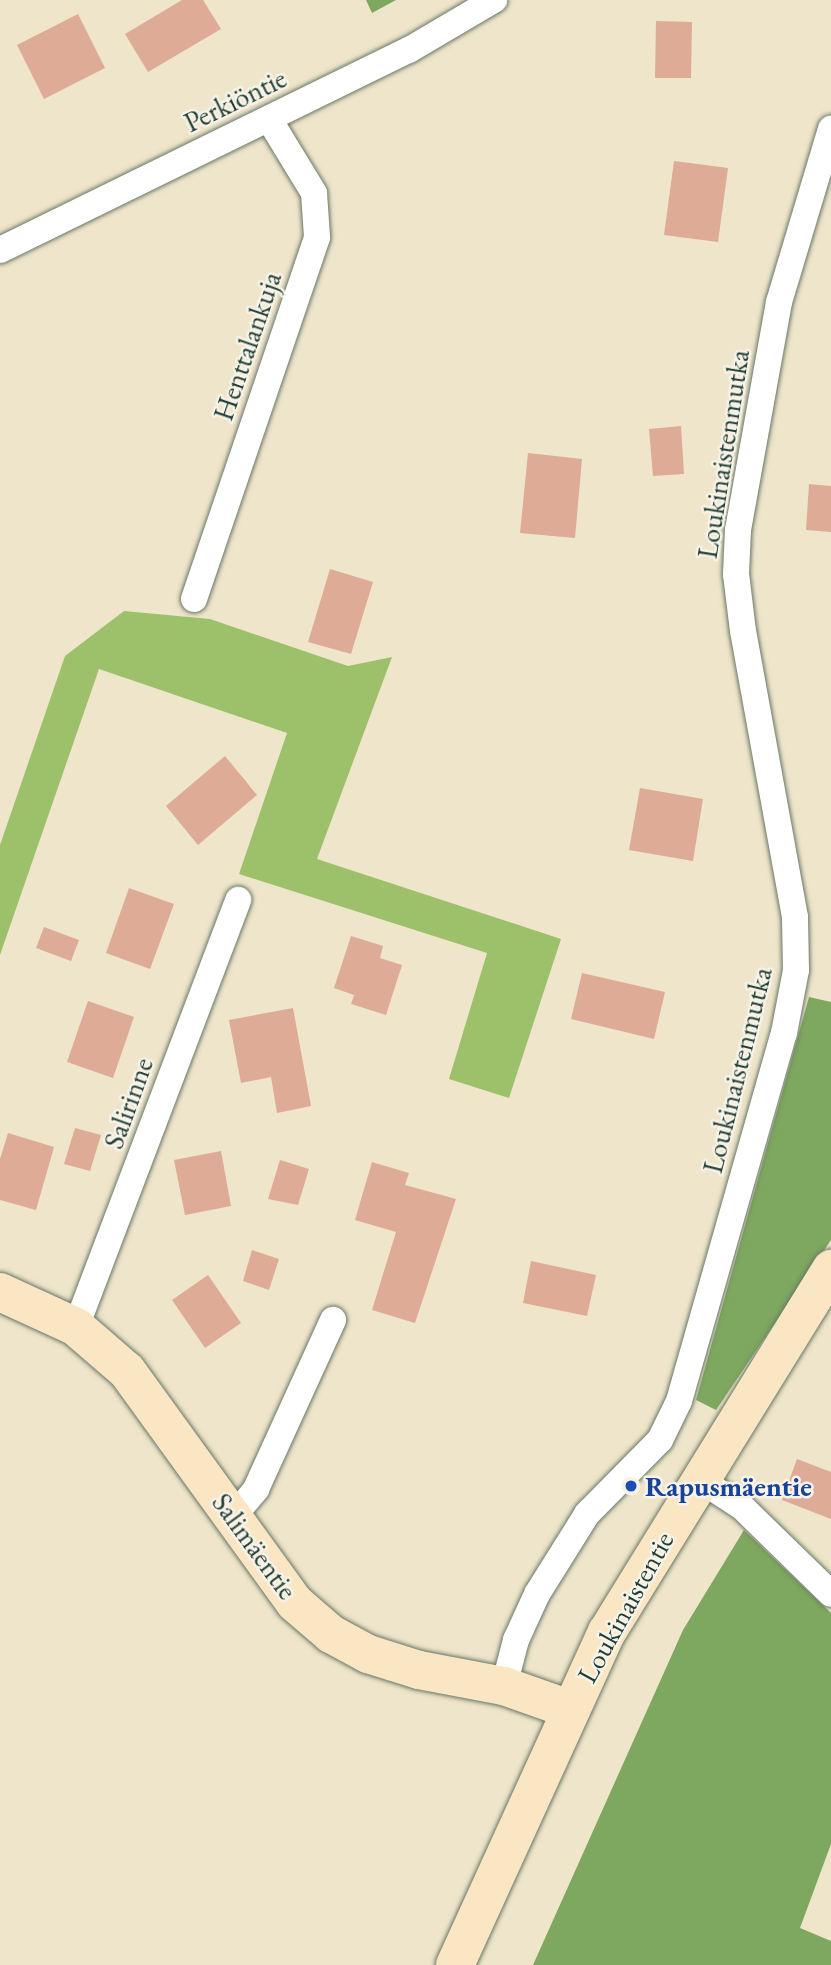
<!DOCTYPE html>
<meta charset="utf-8">
<style>
body{margin:0}
#map{position:relative;width:831px;height:1965px;overflow:hidden;background:#efe5ca;font-family:"EB Garamond",serif}
div>[style]{position:absolute}
.green>*{inset:0;background:#9dc16b}
.forest>*{inset:0;background:#7ea75f}
.building>*{inset:0;background:#deab97}
.roads{filter:drop-shadow(0 0 2px #687868) drop-shadow(0 0 2px #687868)}
.street>*{height:26px;margin:-13px;padding:0 13px;transform-origin:13px;border-radius:13px;background:#fff}
.secondary>*{height:38px;margin:-19px;padding:0 19px;transform-origin:19px;border-radius:19px;background:#fbe6c4}
.dots>*{width:19px;height:19px;translate:-50% -50%;box-sizing:border-box;border:4px solid #f7f3e8;border-radius:50%}
span{translate:-50% -50%;white-space:nowrap;text-align:center;line-height:1.15;-webkit-text-stroke:5px #f7f3e8;paint-order:stroke}
.street-label{font-size:28px;color:#1f3d34}
.transit-label{font-size:28px;color:#164399;font-weight:700}
.left{translate:0 -50%;text-align:left}
</style>
<div id="map">
<div class="green">
<i style="clip-path:polygon(124px 611px,210px 619px,348px 666px,392px 657px,317px 859px,561px 939px,509px 1098px,449px 1079px,487px 953px,239px 874px,287px 733px,99px 669px,0 955px,0 845px,65px 656px)"></i>
</div>
<div class="forest">
<i style="clip-path:polygon(366px 0,396px 0,372px 13px)"></i>
<i style="clip-path:polygon(809px 997px,831px 1002px,831px 1240px,716px 1410px,696px 1400px)"></i>
<i style="clip-path:polygon(744px 1530px,831px 1613px,831px 1844px,800px 1928px,831px 1941px,831px 1965px,533px 1965px,683px 1630px)"></i>
</div>
<div class="building">
<i style="clip-path:polygon(182px 0,203px 0,221px 29px,148px 72px,125px 34px)"></i>
<i style="clip-path:polygon(78px 14px,105px 68px,44px 99px,17px 45px)"></i>
<i style="clip-path:polygon(656px 21px,692px 22px,691px 78px,655px 78px)"></i>
<i style="clip-path:polygon(674px 161px,728px 168px,718px 242px,664px 235px)"></i>
<i style="clip-path:polygon(681px 426px,684px 474px,653px 476px,649px 429px)"></i>
<i style="clip-path:polygon(528px 453px,582px 459px,575px 538px,520px 533px)"></i>
<i style="clip-path:polygon(809px 484px,831px 486px,831px 532px,806px 530px)"></i>
<i style="clip-path:polygon(330px 569px,373px 582px,351px 654px,308px 642px)"></i>
<i style="clip-path:polygon(225px 756px,257px 795px,198px 845px,166px 806px)"></i>
<i style="clip-path:polygon(640px 788px,703px 799px,693px 861px,629px 850px)"></i>
<i style="clip-path:polygon(129px 888px,174px 904px,150px 969px,106px 953px)"></i>
<i style="clip-path:polygon(44px 927px,79px 940px,71px 961px,36px 948px)"></i>
<i style="clip-path:polygon(351px 936px,383px 946px,380px 958px,402px 965px,386px 1015px,351px 1004px,354px 995px,334px 988px)"></i>
<i style="clip-path:polygon(582px 973px,665px 992px,654px 1039px,571px 1019px)"></i>
<i style="clip-path:polygon(88px 1001px,134px 1017px,113px 1078px,67px 1062px)"></i>
<i style="clip-path:polygon(293px 1008px,311px 1106px,277px 1113px,271px 1077px,241px 1083px,229px 1020px)"></i>
<i style="clip-path:polygon(75px 1128px,101px 1135px,90px 1171px,64px 1164px)"></i>
<i style="clip-path:polygon(8px 1133px,54px 1147px,36px 1210px,0 1200px,0 1159px)"></i>
<i style="clip-path:polygon(221px 1151px,231px 1206px,185px 1215px,174px 1160px)"></i>
<i style="clip-path:polygon(280px 1160px,309px 1169px,298px 1205px,268px 1199px)"></i>
<i style="clip-path:polygon(372px 1162px,409px 1173px,405px 1185px,456px 1199px,415px 1323px,372px 1310px,396px 1232px,355px 1220px)"></i>
<i style="clip-path:polygon(252px 1250px,279px 1259px,269px 1290px,243px 1281px)"></i>
<i style="clip-path:polygon(531px 1261px,596px 1275px,587px 1316px,523px 1303px)"></i>
<i style="clip-path:polygon(208px 1275px,241px 1323px,205px 1348px,172px 1300px)"></i>
<i style="clip-path:polygon(797px 1459px,831px 1472px,831px 1519px,782px 1500px)"></i>
</div>
<div class="roads">
<div class="street">
<i style="left:0;top:250px;width:455px;rotate:-26.1deg"></i>
<i style="left:409px;top:50px;width:99px;rotate:-30.5deg"></i>
<i style="left:194px;top:599px;width:382px;rotate:-71.2deg"></i>
<i style="left:317px;top:237px;width:44px;rotate:-93.9deg"></i>
<i style="left:314px;top:193px;width:87px;rotate:-121.3deg"></i>
<i style="left:76px;top:1327px;width:457px;rotate:-69.2deg"></i>
<i style="left:699px;top:1479px;width:51px;rotate:33.1deg"></i>
<i style="left:742px;top:1507px;width:124px;rotate:44.3deg"></i>
<i style="left:232px;top:1518px;width:38px;rotate:-50deg"></i>
<i style="left:256px;top:1489px;width:186px;rotate:-65.5deg"></i>
<i style="left:504px;top:1686px;width:48px;rotate:-75.4deg"></i>
<i style="left:516px;top:1640px;width:51px;rotate:-65.5deg"></i>
<i style="left:537px;top:1594px;width:94px;rotate:-58deg"></i>
<i style="left:587px;top:1514px;width:104px;rotate:-45.4deg"></i>
<i style="left:660px;top:1440px;width:43px;rotate:-64deg"></i>
<i style="left:679px;top:1401px;width:383px;rotate:-74.1deg"></i>
<i style="left:784px;top:1033px;width:64px;rotate:-79.2deg"></i>
<i style="left:796px;top:970px;width:53px;rotate:-91.1deg"></i>
<i style="left:795px;top:917px;width:291px;rotate:-100.3deg"></i>
<i style="left:743px;top:631px;width:57px;rotate:-97deg"></i>
<i style="left:736px;top:574px;width:44px;rotate:-87.4deg"></i>
<i style="left:738px;top:530px;width:232px;rotate:-79.8deg"></i>
<i style="left:779px;top:302px;width:181px;rotate:-73.3deg"></i>
</div>
<div class="secondary">
<i style="left:0;top:1292px;width:84px;rotate:24.7deg"></i>
<i style="left:76px;top:1327px;width:67px;rotate:40.8deg"></i>
<i style="left:127px;top:1371px;width:286px;rotate:54.1deg"></i>
<i style="left:295px;top:1603px;width:48px;rotate:40.7deg"></i>
<i style="left:331px;top:1634px;width:42px;rotate:28.4deg"></i>
<i style="left:368px;top:1654px;width:53px;rotate:17.4deg"></i>
<i style="left:419px;top:1670px;width:86px;rotate:10.7deg"></i>
<i style="left:504px;top:1686px;width:69px;rotate:19.5deg"></i>
<i style="left:455px;top:1965px;width:366px;rotate:-65.5deg"></i>
<i style="left:607px;top:1632px;width:427px;rotate:-58.3deg"></i>
</div>
</div>
<div class="dots">
<i style="left:631px;top:1486px;background:#1a4fb4"></i>
</div>
<div class="street-label">
<span style="left:235px;top:100px;rotate:-26deg">Perkiöntie</span>
<span style="left:247px;top:346px;rotate:-71deg">Henttalankuja</span>
<span style="left:723px;top:454px;rotate:-81deg">Loukinaistenmutka</span>
<span style="left:737px;top:1070px;rotate:-76deg">Loukinaistenmutka</span>
<span style="left:128px;top:1103px;rotate:-70deg">Salirinne</span>
<span style="left:255px;top:1546px;rotate:54deg">Salimäentie</span>
<span style="left:625px;top:1607px;rotate:-61deg">Loukinaistentie</span>
</div>
<div class="transit-label">
<span class="left" style="left:645px;top:1486px">Rapusmäentie</span>
</div>
</div>
